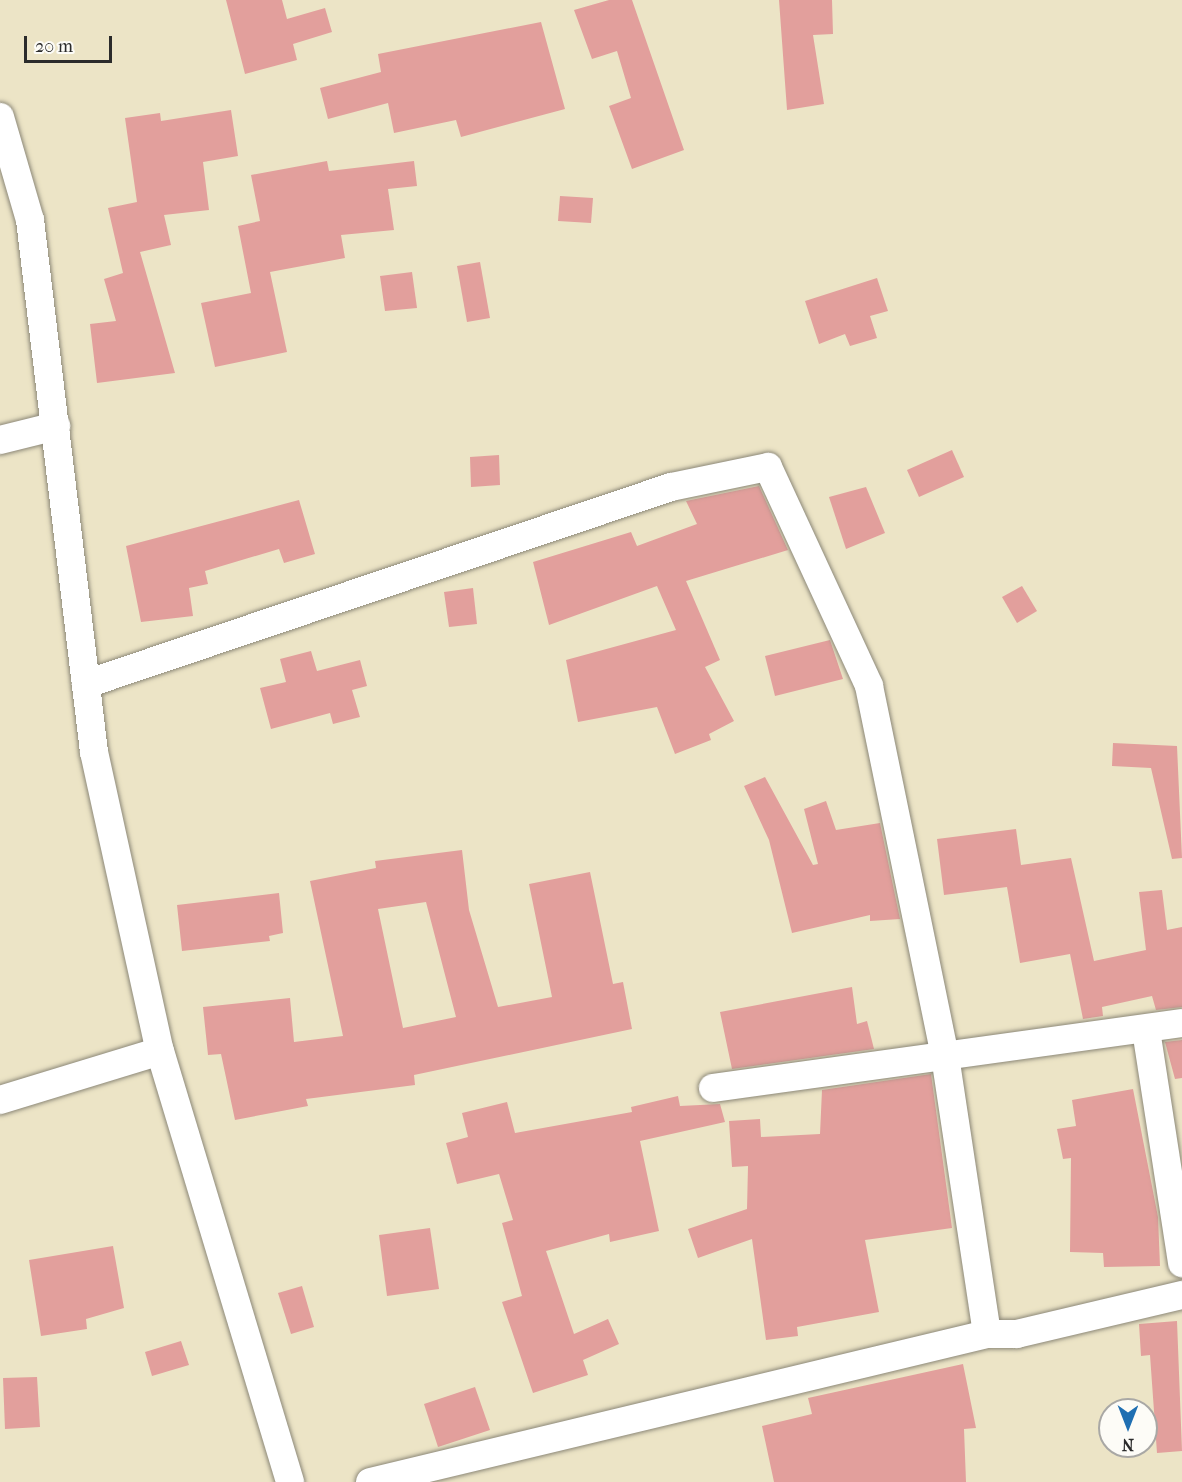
<!DOCTYPE html>
<style>
body{margin:0}
#map{position:relative;width:1182px;height:1482px;overflow:hidden;background:#ece4c6;font-family:"IM FELL French Canon",serif}
div>[style]{position:absolute}
.building>*{inset:0;background:#e29f9c}
.roads{filter:drop-shadow(0 0 2px #8c8878) drop-shadow(0 0 2px #8c8878)}
.street>*{height:28px;margin:-14px;padding:0 14px;transform-origin:14px;border-radius:14px;background:#fff}
span{translate:-50% -50%;white-space:nowrap;text-align:center;line-height:1.15;-webkit-text-stroke:4.5px #fdfcf7;paint-order:stroke}
.north{position:absolute;left:1098px;top:1398px;width:60px;height:60px;box-sizing:border-box;background:#fdfcf7;border:2px solid #a9a8a5;border-radius:50%;rotate:180deg;font-size:16px;font-weight:700;line-height:24px;text-align:center;color:#2b2b2b}
.north::after{content:'';display:block;margin:auto;width:21px;height:27px;background:#1f6fb2;clip-path:polygon(50% 0,100% 100%,50% 72%,0 100%)}
.scale{position:absolute;left:24px;top:36px;width:88px;height:27px;box-sizing:border-box;border:3px solid #2b2b2b;border-top:0;padding-left:8px;font-size:18px;line-height:21px;white-space:nowrap;color:#2b2b2b;-webkit-text-stroke:4px #fdfcf7;paint-order:stroke}
</style>
<div id="map">
<div class="building">
<i style="clip-path:polygon(226px 0,282px 0,287px 19px,325px 8px,332px 32px,293px 44px,297px 60px,245px 74px)"></i>
<i style="clip-path:polygon(609px 0,632px 0,684px 150px,632px 169px,609px 106px,631px 98px,617px 51px,592px 59px,574px 10px)"></i>
<i style="clip-path:polygon(779px 0,832px 0,833px 34px,813px 35px,824px 104px,787px 110px)"></i>
<i style="clip-path:polygon(541px 22px,565px 109px,461px 137px,456px 120px,394px 133px,388px 103px,328px 119px,320px 88px,381px 72px,378px 54px)"></i>
<i style="clip-path:polygon(231px 110px,238px 156px,203px 162px,209px 210px,164px 215px,171px 245px,140px 252px,175px 373px,97px 383px,90px 324px,116px 321px,104px 279px,123px 273px,108px 208px,137px 202px,125px 118px,160px 113px,161px 121px)"></i>
<i style="clip-path:polygon(327px 161px,329px 171px,414px 161px,417px 186px,388px 189px,394px 230px,341px 235px,345px 258px,270px 272px,287px 352px,215px 367px,201px 303px,251px 293px,238px 226px,260px 221px,251px 175px)"></i>
<i style="clip-path:polygon(560px 196px,593px 198px,591px 223px,558px 221px)"></i>
<i style="clip-path:polygon(480px 262px,490px 318px,467px 322px,457px 266px)"></i>
<i style="clip-path:polygon(412px 272px,417px 308px,385px 311px,380px 276px)"></i>
<i style="clip-path:polygon(877px 278px,888px 311px,870px 316px,877px 338px,850px 346px,845px 334px,819px 344px,805px 301px)"></i>
<i style="clip-path:polygon(952px 450px,964px 477px,919px 497px,907px 470px)"></i>
<i style="clip-path:polygon(499px 455px,500px 485px,471px 487px,470px 457px)"></i>
<i style="clip-path:polygon(759px 486px,788px 550px,686px 581px,720px 660px,705px 667px,734px 721px,709px 734px,711px 740px,675px 754px,657px 707px,578px 722px,566px 660px,676px 630px,657px 586px,549px 625px,533px 562px,631px 532px,637px 546px,697px 524px,686px 501px)"></i>
<i style="clip-path:polygon(866px 487px,885px 533px,846px 549px,829px 497px)"></i>
<i style="clip-path:polygon(299px 500px,315px 554px,284px 563px,279px 549px,205px 571px,208px 584px,189px 588px,193px 616px,141px 622px,126px 546px)"></i>
<i style="clip-path:polygon(1022px 586px,1037px 611px,1017px 623px,1002px 597px)"></i>
<i style="clip-path:polygon(473px 588px,477px 624px,449px 627px,444px 592px)"></i>
<i style="clip-path:polygon(830px 640px,843px 679px,775px 696px,765px 656px)"></i>
<i style="clip-path:polygon(311px 651px,317px 671px,360px 660px,367px 686px,352px 690px,360px 717px,333px 724px,330px 713px,271px 729px,260px 688px,286px 682px,280px 659px)"></i>
<i style="clip-path:polygon(1113px 743px,1177px 746px,1182px 858px,1172px 859px,1151px 768px,1112px 766px)"></i>
<i style="clip-path:polygon(765px 777px,813px 865px,818px 864px,804px 809px,826px 801px,836px 830px,880px 823px,900px 919px,870px 921px,870px 915px,792px 933px,769px 840px,744px 786px)"></i>
<i style="clip-path:polygon(1016px 829px,1021px 865px,1071px 858px,1094px 961px,1146px 950px,1139px 892px,1162px 890px,1167px 930px,1182px 927px,1182px 1007px,1156px 1010px,1152px 996px,1102px 1007px,1103px 1016px,1083px 1019px,1070px 954px,1020px 963px,1007px 887px,944px 895px,937px 839px)"></i>
<i style="clip-path:polygon(evenodd,462px 850px,469px 910px,498px 1007px,552px 997px,529px 884px,590px 872px,613px 984px,623px 982px,632px 1029px,414px 1075px,415px 1085px,306px 1099px,308px 1106px,235px 1120px,221px 1054px,208px 1055px,203px 1007px,290px 998px,294px 1042px,343px 1036px,310px 881px,376px 868px,375px 861px,462px 850px,426px 902px,456px 1017px,403px 1028px,378px 909px,426px 902px)"></i>
<i style="clip-path:polygon(279px 893px,283px 933px,269px 936px,270px 941px,182px 951px,177px 905px)"></i>
<i style="clip-path:polygon(852px 987px,857px 1024px,867px 1021px,874px 1049px,732px 1069px,720px 1012px)"></i>
<i style="clip-path:polygon(1182px 1040px,1182px 1078px,1175px 1079px,1165px 1042px)"></i>
<i style="clip-path:polygon(931px 1074px,952px 1228px,865px 1240px,879px 1312px,797px 1327px,798px 1336px,766px 1340px,752px 1239px,698px 1258px,688px 1229px,747px 1209px,748px 1166px,732px 1167px,729px 1121px,760px 1119px,761px 1137px,820px 1134px,822px 1090px)"></i>
<i style="clip-path:polygon(1133px 1089px,1158px 1217px,1160px 1266px,1104px 1267px,1103px 1253px,1070px 1252px,1071px 1158px,1063px 1159px,1057px 1129px,1076px 1126px,1072px 1100px)"></i>
<i style="clip-path:polygon(678px 1096px,680px 1106px,720px 1104px,725px 1122px,640px 1141px,659px 1231px,610px 1242px,609px 1234px,546px 1251px,574px 1334px,608px 1319px,619px 1344px,583px 1360px,588px 1375px,533px 1393px,502px 1302px,522px 1296px,502px 1223px,513px 1220px,499px 1174px,457px 1184px,446px 1143px,468px 1137px,462px 1113px,507px 1102px,515px 1133px,632px 1112px,631px 1107px)"></i>
<i style="clip-path:polygon(430px 1228px,439px 1289px,387px 1296px,379px 1235px)"></i>
<i style="clip-path:polygon(113px 1246px,124px 1308px,86px 1319px,87px 1329px,41px 1336px,29px 1260px)"></i>
<i style="clip-path:polygon(302px 1286px,314px 1327px,291px 1334px,278px 1293px)"></i>
<i style="clip-path:polygon(1177px 1321px,1182px 1451px,1157px 1453px,1150px 1355px,1141px 1356px,1139px 1324px)"></i>
<i style="clip-path:polygon(181px 1341px,189px 1365px,152px 1376px,145px 1352px)"></i>
<i style="clip-path:polygon(963px 1364px,976px 1428px,964px 1429px,966px 1482px,774px 1482px,762px 1426px,812px 1414px,808px 1398px)"></i>
<i style="clip-path:polygon(37px 1377px,40px 1427px,5px 1429px,3px 1378px)"></i>
<i style="clip-path:polygon(475px 1387px,490px 1430px,438px 1447px,424px 1404px)"></i>
</div>
<div class="roads">
<div class="street">
<i style="left:0;top:117px;width:107px;rotate:73.8deg"></i>
<i style="left:30px;top:220px;width:536px;rotate:83.14deg"></i>
<i style="left:94px;top:752px;width:306px;rotate:77.6deg"></i>
<i style="left:160px;top:1051px;width:450px;rotate:73.2deg"></i>
<i style="left:0;top:440px;width:58px;rotate:-14deg"></i>
<i style="left:86px;top:684px;width:617px;rotate:-18.61deg"></i>
<i style="left:671px;top:487px;width:99px;rotate:-11.7deg"></i>
<i style="left:768px;top:467px;width:241px;rotate:65.2deg"></i>
<i style="left:869px;top:686px;width:378px;rotate:78.4deg"></i>
<i style="left:945px;top:1056px;width:281px;rotate:81.4deg"></i>
<i style="left:1146px;top:1030px;width:236px;rotate:81.2deg"></i>
<i style="left:713px;top:1088px;width:473px;rotate:-7.9deg"></i>
<i style="left:0;top:1100px;width:167px;rotate:-17deg"></i>
<i style="left:370px;top:1482px;width:635px;rotate:-13.49deg"></i>
<i style="left:987px;top:1334px;width:30px"></i>
<i style="left:1017px;top:1334px;width:170px;rotate:-13.3deg"></i>
</div>
</div>
<div class="north">N</div>
<div class="scale">20 m</div>
</div>
